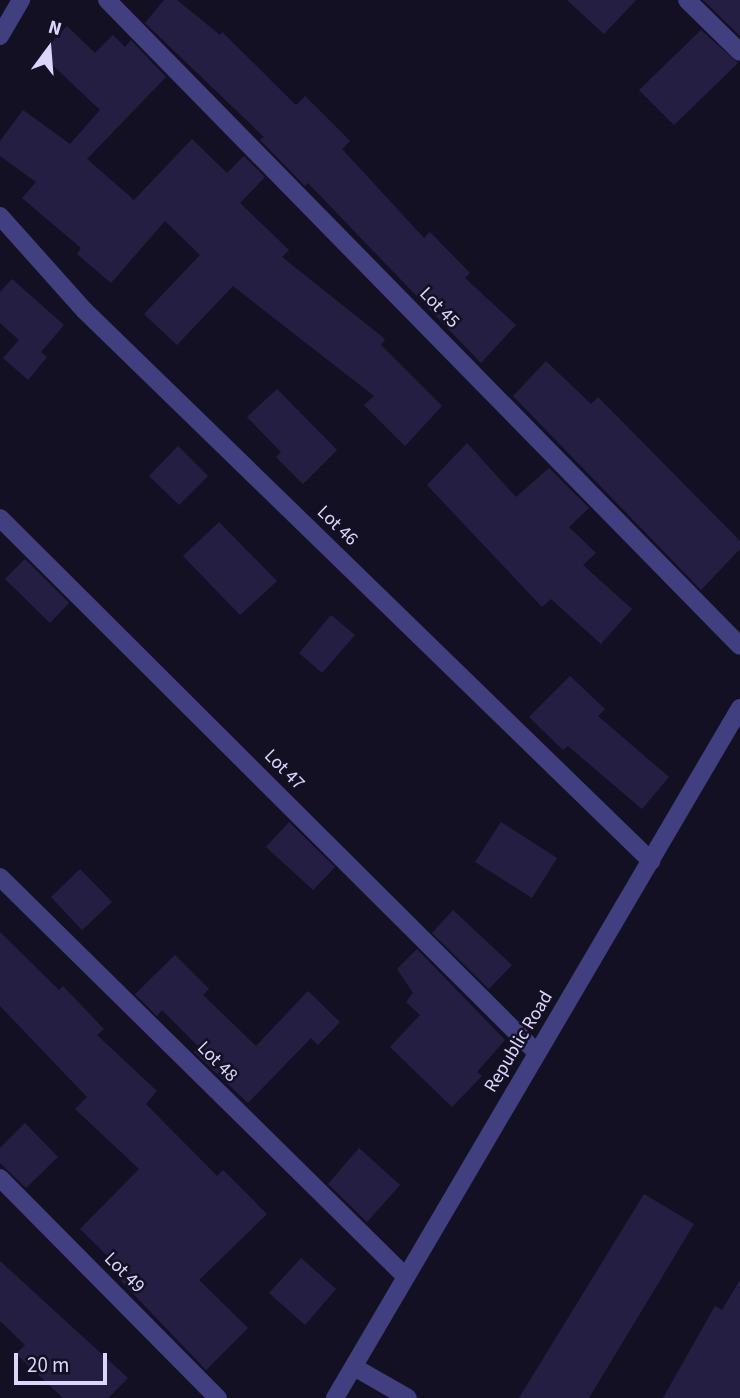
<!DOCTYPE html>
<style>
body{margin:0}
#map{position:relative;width:740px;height:1398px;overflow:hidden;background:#141024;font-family:"Source Sans 3",sans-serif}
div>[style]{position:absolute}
.building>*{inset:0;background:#251e43}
.minor>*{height:18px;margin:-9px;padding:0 9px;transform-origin:9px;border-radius:9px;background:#413f7f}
span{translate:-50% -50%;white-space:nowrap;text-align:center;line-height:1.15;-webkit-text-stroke:5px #141024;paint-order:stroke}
.street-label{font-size:19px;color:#dbd6fc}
.north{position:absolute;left:14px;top:14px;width:70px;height:70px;-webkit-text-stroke:5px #141024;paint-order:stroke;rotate:16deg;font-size:19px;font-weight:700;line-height:28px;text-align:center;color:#dbd6fc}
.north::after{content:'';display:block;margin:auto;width:24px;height:32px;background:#dbd6fc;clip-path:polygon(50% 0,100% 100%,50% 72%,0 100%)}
.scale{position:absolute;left:14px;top:1353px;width:93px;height:32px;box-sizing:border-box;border:4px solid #dbd6fc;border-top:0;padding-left:9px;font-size:21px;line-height:24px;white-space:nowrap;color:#dbd6fc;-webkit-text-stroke:5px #141024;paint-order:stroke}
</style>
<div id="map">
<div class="building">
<i style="clip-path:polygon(164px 0,177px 0,220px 35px,222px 32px,296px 105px,305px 96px,350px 141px,342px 149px,424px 238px,430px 232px,470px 273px,465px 278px,516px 325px,481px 363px,308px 183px,305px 186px,260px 140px,264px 137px,145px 23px)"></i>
<i style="clip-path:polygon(567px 0,636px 0,604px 34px)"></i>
<i style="clip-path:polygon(703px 0,740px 0,740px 36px)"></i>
<i style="clip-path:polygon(67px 26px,95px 53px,113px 35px,125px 47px,131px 40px,166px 77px,87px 159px,134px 200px,192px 139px,227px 173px,244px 156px,265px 177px,240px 203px,289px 250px,282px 257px,385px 339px,381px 345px,442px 406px,405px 446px,364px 405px,374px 396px,233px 286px,177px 345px,144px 314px,200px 255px,165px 221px,111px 283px,77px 254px,81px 248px,22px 198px,36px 182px,0 156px,0 141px,23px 110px,70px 144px,100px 110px,41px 54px)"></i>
<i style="clip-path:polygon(701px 30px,738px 63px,674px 125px,639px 90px)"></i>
<i style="clip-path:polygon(12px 279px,64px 325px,41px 352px,47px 357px,28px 380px,3px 358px,19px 340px,0 323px,0 292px)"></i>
<i style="clip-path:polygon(546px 361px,591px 404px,598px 397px,740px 541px,740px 549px,701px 590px,513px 396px)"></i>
<i style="clip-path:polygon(277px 389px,337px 450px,303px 484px,276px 457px,281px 452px,247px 417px)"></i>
<i style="clip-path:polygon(467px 443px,516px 497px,549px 468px,589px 508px,569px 527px,596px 553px,583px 565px,632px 609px,601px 644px,551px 599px,542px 607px,427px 485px)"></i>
<i style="clip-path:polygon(178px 446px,208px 476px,179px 505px,149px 476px)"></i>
<i style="clip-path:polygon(219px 522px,277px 581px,240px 615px,183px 556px)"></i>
<i style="clip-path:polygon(25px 559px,69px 603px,50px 623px,5px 579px)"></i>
<i style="clip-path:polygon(331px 615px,355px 635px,322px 673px,299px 653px)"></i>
<i style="clip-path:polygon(570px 676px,605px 709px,598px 716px,669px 777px,642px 809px,568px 746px,563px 750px,529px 717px)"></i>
<i style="clip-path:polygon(289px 822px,335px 867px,313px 890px,266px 847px)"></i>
<i style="clip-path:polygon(501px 822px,557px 858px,532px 898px,475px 862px)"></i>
<i style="clip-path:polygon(80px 869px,112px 902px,82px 930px,51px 897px)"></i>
<i style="clip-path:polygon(453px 910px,512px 965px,489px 989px,432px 933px)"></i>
<i style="clip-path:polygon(0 932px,59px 990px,63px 986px,104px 1029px,97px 1035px,157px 1091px,146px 1104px,217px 1176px,223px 1170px,267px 1214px,199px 1280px,248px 1328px,206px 1370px,121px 1281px,127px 1275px,80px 1229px,139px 1169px,75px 1109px,87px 1097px,0 1006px)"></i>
<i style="clip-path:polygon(417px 949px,505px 1040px,477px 1072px,482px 1076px,452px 1107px,390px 1047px,420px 1015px,406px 1002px,413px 993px,397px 969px)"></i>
<i style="clip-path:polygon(175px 955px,209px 989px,203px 995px,256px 1046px,308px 991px,340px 1022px,318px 1045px,311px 1038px,248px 1103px,194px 1052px,199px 1047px,162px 1010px,157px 1016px,135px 994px)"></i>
<i style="clip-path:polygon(25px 1123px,58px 1157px,26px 1188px,0 1163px,0 1148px)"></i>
<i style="clip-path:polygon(359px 1148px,400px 1185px,367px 1222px,328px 1184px)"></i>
<i style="clip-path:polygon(644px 1194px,694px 1224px,589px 1398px,519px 1398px)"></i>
<i style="clip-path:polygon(301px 1258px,336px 1289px,305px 1325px,269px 1293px)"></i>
<i style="clip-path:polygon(0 1261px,128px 1378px,108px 1398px,63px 1398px,16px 1354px,25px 1345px,0 1321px)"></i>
<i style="clip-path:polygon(740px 1280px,740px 1398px,663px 1398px,715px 1306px,722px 1310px)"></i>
</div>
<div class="minor">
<i style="left:107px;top:0;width:904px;rotate:45.58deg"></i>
<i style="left:687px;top:0;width:74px;rotate:44.5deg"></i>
<i style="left:0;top:36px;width:42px;rotate:-59.7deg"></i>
<i style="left:0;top:216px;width:126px;rotate:48.2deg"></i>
<i style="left:84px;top:310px;width:791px;rotate:44.18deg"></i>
<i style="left:0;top:518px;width:758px;rotate:44.89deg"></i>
<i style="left:0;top:877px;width:569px;rotate:44.57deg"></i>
<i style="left:0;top:1178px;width:310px;rotate:45.3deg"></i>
<i style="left:354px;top:1367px;width:62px;rotate:29.9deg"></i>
<i style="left:335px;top:1398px;width:800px;rotate:-59.59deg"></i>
</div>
<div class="street-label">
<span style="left:439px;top:308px;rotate:46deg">Lot 45</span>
<span style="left:337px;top:526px;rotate:44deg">Lot 46</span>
<span style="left:284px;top:770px;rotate:45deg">Lot 47</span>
<span style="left:519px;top:1042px;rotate:-59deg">Republic Road</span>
<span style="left:217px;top:1062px;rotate:45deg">Lot 48</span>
<span style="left:124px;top:1273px;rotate:45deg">Lot 49</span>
</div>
<div class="north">N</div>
<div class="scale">20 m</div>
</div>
